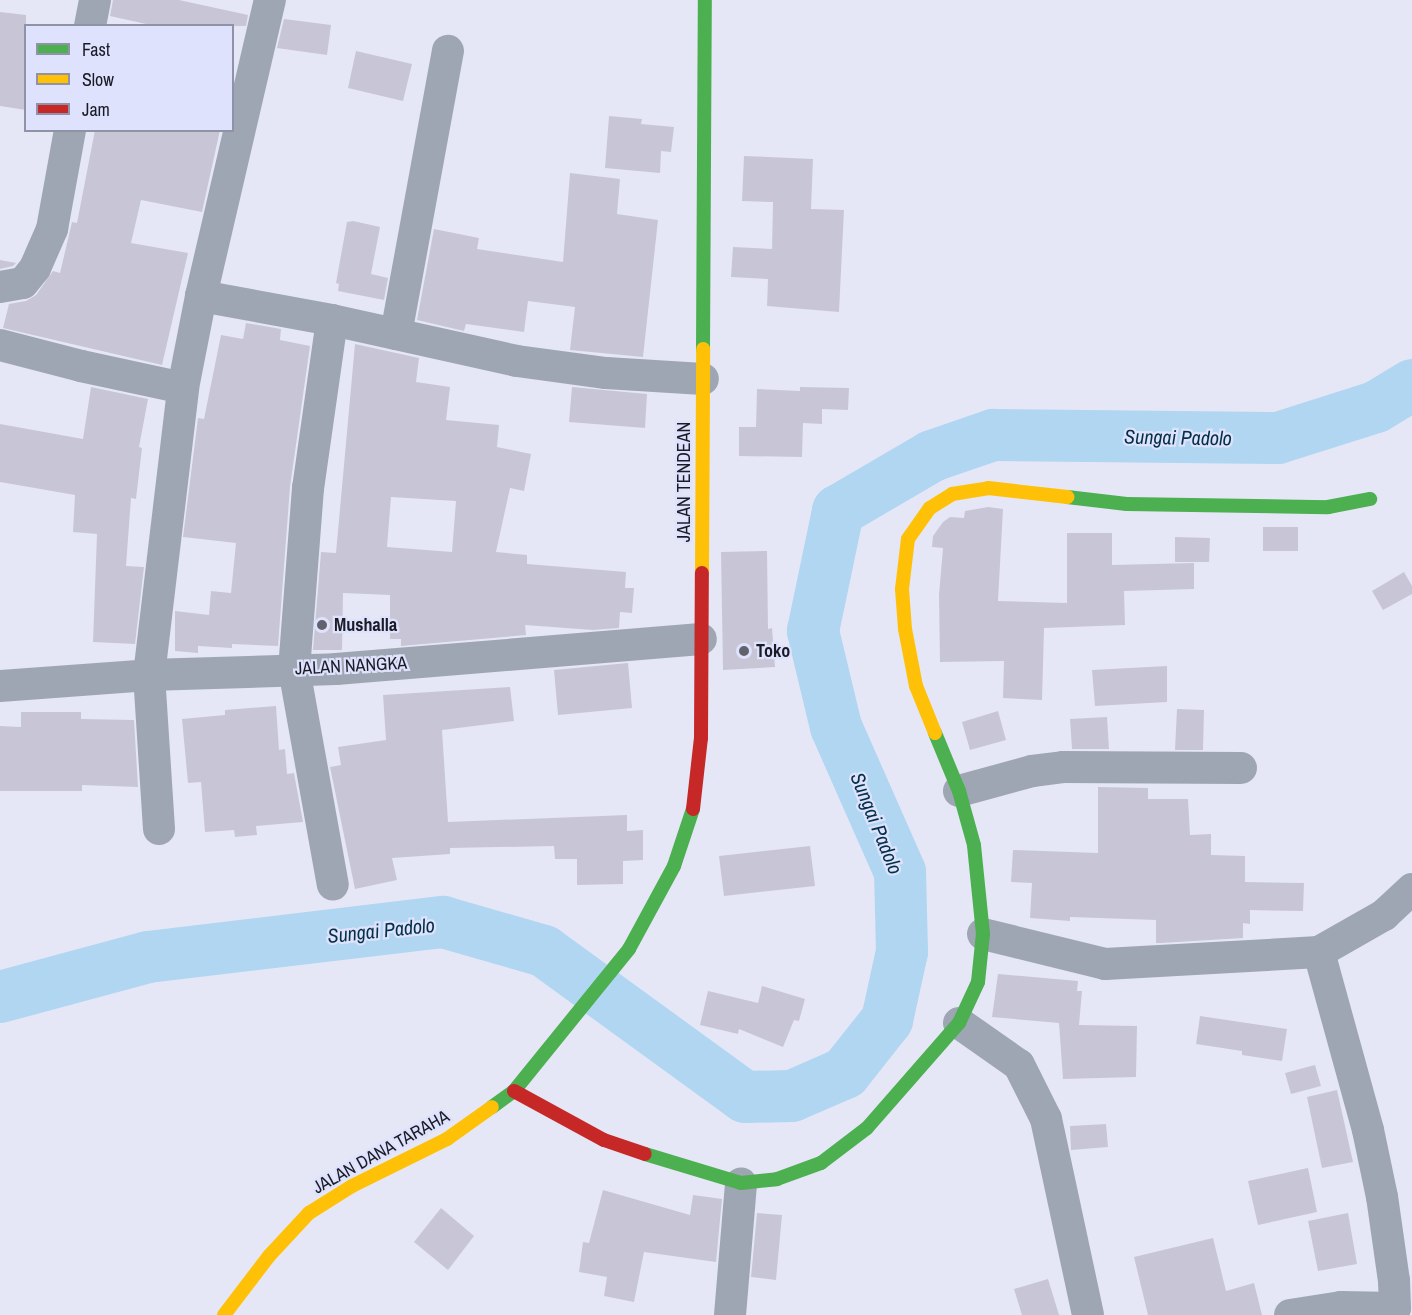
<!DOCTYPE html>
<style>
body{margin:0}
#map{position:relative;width:1412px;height:1315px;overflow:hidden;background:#e5e7f6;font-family:"Archivo Narrow",sans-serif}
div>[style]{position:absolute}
.river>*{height:52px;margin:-26px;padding:0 26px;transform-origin:26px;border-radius:26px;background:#b0d6f1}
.building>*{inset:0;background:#c8c6d6}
.street>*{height:32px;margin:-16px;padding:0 16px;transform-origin:16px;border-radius:16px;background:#9fa6b3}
.fast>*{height:14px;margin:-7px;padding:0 7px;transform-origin:7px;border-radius:7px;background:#4caf50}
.slow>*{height:14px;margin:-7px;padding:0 7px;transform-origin:7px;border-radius:7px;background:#ffc107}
.jam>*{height:14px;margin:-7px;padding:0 7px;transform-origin:7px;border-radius:7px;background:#c62828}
.dots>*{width:16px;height:16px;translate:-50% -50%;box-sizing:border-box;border:3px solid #dee2fd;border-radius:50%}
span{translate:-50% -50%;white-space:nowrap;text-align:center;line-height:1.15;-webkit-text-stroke:4.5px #dee2fd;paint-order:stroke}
.street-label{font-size:18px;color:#1a1b25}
.poi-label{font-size:18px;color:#1a1b25;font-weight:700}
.left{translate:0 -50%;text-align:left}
.water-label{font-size:20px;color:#023046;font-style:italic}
.legend{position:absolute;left:24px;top:24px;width:210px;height:108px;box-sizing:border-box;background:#dee2fd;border:2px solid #9092a7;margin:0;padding:8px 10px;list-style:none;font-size:18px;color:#1a1b25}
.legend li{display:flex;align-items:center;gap:12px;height:30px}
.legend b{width:30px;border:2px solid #9092a7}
</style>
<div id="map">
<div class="river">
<i style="left:0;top:997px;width:153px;rotate:-15.1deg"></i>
<i style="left:148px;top:957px;width:297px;rotate:-6.8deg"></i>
<i style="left:443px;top:922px;width:105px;rotate:16deg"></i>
<i style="left:544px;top:951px;width:248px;rotate:36deg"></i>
<i style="left:745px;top:1097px;width:47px;rotate:-1.2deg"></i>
<i style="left:792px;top:1096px;width:58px;rotate:-23.5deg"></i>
<i style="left:845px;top:1073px;width:68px;rotate:-51.6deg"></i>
<i style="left:887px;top:1020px;width:70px;rotate:-77.6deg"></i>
<i style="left:902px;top:952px;width:80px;rotate:-91.4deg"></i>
<i style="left:900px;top:872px;width:158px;rotate:-113.8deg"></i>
<i style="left:836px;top:727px;width:99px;rotate:-103.5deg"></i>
<i style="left:813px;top:631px;width:123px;rotate:-78.2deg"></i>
<i style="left:838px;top:511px;width:109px;rotate:-30.3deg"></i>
<i style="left:932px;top:456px;width:65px;rotate:-19deg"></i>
<i style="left:993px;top:435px;width:285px;rotate:0.6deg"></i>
<i style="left:1278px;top:438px;width:103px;rotate:-17.6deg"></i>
<i style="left:1376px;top:407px;width:42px;rotate:-31.4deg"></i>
</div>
<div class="building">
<i style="clip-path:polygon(113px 0,179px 0,248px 15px,246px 26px,155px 26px,110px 16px)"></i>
<i style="clip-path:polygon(0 12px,26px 15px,26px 110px,0 106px)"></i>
<i style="clip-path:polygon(284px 19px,331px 25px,327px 55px,277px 48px)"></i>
<i style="clip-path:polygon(356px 51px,412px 64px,403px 101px,348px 88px)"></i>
<i style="clip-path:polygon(609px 116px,642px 119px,641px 124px,674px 127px,671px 152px,661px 151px,660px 173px,605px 168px)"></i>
<i style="clip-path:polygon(95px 130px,220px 130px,202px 212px,141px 200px,131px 243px,188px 253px,162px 365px,3px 328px,9px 304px,26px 301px,36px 295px,53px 271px,60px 273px,72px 222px,77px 223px)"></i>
<i style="clip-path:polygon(744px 156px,813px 159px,811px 209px,844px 210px,839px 312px,767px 306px,768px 279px,731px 277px,733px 247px,772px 249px,773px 202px,742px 201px)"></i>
<i style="clip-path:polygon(570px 173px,620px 179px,617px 214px,658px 220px,643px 357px,570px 350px,575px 307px,528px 301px,524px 332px,466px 324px,464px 331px,417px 320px,434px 229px,479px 238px,477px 249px,563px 262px)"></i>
<i style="clip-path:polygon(353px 221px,380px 227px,371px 274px,388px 278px,384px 300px,338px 291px,339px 284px,336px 283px,347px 222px)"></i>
<i style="clip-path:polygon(0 260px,16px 263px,13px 266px,0 269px)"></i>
<i style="clip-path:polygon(246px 323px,281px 329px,280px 340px,310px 346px,290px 487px,278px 646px,232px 644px,232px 648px,198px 646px,198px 653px,175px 651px,175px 611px,209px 615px,211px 591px,231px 593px,236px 543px,183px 537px,198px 418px,204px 419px,221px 335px,243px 339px)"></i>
<i style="clip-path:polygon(evenodd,355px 344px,419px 358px,416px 382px,450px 387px,446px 420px,499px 425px,497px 447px,531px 454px,524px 491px,510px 488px,496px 552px,527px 555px,527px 564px,626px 572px,625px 588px,634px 588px,632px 613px,620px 612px,619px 628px,593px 630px,525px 625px,526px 635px,401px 646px,401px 639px,390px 639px,390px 595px,343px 593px,342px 650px,313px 650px,321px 552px,336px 553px,355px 344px,391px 497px,456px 501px,452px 552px,387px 547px,391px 497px)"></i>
<i style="clip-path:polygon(91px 387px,148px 399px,139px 447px,142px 448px,136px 499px,131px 498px,126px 566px,144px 567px,135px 644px,93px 642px,97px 534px,73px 532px,75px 495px,0 482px,0 424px,83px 439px)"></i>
<i style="clip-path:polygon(572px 387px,647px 394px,645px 428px,569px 422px)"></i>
<i style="clip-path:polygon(800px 387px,849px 388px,848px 410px,822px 409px,822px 424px,803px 423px,802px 457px,739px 456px,739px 427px,756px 427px,757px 389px,800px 391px)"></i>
<i style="clip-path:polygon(988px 507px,1003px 509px,998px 601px,1067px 603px,1067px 533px,1112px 533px,1112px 565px,1194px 563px,1194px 589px,1124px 591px,1125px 625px,1044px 628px,1042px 700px,1003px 698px,1004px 661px,940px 662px,939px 595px,943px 548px,932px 547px,933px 536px,943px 522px,950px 517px,964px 518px,965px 511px)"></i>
<i style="clip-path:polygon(1263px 527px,1298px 527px,1298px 551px,1263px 551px)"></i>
<i style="clip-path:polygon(1175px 537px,1210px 538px,1209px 562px,1175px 562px)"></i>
<i style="clip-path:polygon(767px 551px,768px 629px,772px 628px,775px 667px,723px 670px,721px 552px)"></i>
<i style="clip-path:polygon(1404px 572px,1412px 586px,1412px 594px,1383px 610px,1372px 591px)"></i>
<i style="clip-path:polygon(628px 663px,632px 708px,558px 715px,554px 670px)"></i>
<i style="clip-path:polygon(1167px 666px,1167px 702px,1095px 706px,1092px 670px)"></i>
<i style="clip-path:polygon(510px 687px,514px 721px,442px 730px,448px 822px,627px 815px,627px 831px,643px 830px,643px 860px,623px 861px,623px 884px,577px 885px,577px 859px,555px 859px,554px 846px,450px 848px,450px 854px,392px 858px,397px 880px,355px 889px,330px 767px,341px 765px,338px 747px,386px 740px,383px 695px)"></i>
<i style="clip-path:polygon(276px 706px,279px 750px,285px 749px,287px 774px,294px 773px,303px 822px,256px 826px,257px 835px,235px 837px,234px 830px,205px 832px,201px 782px,188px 783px,182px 719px,225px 715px,225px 710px)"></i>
<i style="clip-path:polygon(1177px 709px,1204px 710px,1203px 750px,1175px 750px)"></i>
<i style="clip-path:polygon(998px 711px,1006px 740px,970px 750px,962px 722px)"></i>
<i style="clip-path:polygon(21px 712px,81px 712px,81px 719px,134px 720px,138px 787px,82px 785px,82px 791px,0 791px,0 726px,21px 727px)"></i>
<i style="clip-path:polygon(1107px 717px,1109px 749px,1072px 749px,1070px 719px)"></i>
<i style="clip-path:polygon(1098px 787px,1148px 788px,1148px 799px,1188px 799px,1190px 835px,1211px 834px,1211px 855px,1245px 856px,1245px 882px,1304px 883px,1303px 911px,1250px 910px,1250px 924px,1243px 923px,1243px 938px,1161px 943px,1156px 943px,1156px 920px,1070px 917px,1070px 921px,1030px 918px,1032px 883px,1011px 882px,1013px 850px,1098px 853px)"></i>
<i style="clip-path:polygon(810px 846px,815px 886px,724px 896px,719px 856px)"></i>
<i style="clip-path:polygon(998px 974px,1078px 981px,1077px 991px,1082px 991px,1079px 1025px,1137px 1026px,1136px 1077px,1063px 1079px,1059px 1023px,992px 1017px)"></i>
<i style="clip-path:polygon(762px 986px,805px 999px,799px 1021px,794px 1020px,783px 1047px,739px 1029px,738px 1034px,700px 1025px,708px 991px,758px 1003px)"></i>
<i style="clip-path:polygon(1200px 1016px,1287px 1029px,1282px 1061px,1242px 1055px,1242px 1051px,1196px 1044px)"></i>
<i style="clip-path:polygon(1315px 1065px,1321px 1086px,1291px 1094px,1285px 1073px)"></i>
<i style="clip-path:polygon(1337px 1090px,1353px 1162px,1322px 1168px,1307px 1097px)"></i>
<i style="clip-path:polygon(1106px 1124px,1108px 1147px,1071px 1150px,1070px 1126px)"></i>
<i style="clip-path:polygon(1308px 1168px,1317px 1212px,1258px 1225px,1248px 1181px)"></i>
<i style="clip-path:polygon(603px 1190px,690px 1215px,693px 1195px,722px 1199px,716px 1262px,644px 1252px,634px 1302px,604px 1296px,607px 1277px,579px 1272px,583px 1242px,589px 1243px)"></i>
<i style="clip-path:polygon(441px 1208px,474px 1236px,448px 1270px,414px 1242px)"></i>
<i style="clip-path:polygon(757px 1213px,782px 1215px,776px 1280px,751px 1277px)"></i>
<i style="clip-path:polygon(1348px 1213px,1357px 1264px,1318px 1271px,1308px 1221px)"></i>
<i style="clip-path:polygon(1213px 1238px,1226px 1291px,1254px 1283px,1262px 1315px,1148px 1315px,1134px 1257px)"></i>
<i style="clip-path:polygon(1048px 1279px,1059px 1315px,1022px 1315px,1014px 1289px)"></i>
</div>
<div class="street">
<i style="left:90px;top:26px;width:26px;rotate:-79deg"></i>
<i style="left:0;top:287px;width:23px;rotate:-10deg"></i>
<i style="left:23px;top:283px;width:19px;rotate:-51deg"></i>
<i style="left:35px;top:268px;width:43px;rotate:-66.4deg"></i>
<i style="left:52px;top:229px;width:101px;rotate:-79.7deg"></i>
<i style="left:201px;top:296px;width:133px;rotate:10.4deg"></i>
<i style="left:332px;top:320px;width:189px;rotate:12.5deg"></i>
<i style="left:517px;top:361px;width:90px;rotate:7.7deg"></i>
<i style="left:606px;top:373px;width:97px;rotate:3.5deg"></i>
<i style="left:332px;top:320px;width:170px;rotate:98.1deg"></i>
<i style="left:308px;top:488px;width:182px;rotate:94.4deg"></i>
<i style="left:294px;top:669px;width:219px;rotate:79.8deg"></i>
<i style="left:396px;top:334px;width:288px;rotate:-79.6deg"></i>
<i style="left:0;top:345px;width:84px;rotate:14.5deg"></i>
<i style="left:81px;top:366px;width:104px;rotate:12.2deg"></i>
<i style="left:183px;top:388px;width:94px;rotate:-78.9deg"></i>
<i style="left:201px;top:296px;width:304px;rotate:-76.9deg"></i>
<i style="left:0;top:686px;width:149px;rotate:-4.2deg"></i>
<i style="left:149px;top:675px;width:187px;rotate:-1.8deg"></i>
<i style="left:336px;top:669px;width:366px;rotate:-4.7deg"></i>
<i style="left:959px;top:791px;width:76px;rotate:-15.3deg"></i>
<i style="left:1032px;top:771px;width:31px;rotate:-7deg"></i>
<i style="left:1063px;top:767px;width:178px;rotate:0.3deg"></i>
<i style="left:159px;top:829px;width:154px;rotate:-93.7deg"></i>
<i style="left:149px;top:675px;width:289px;rotate:-83.2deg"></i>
<i style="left:983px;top:934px;width:126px;rotate:13.8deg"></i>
<i style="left:1105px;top:964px;width:214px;rotate:-3.2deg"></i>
<i style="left:1319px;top:952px;width:75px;rotate:-29.6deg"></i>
<i style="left:1384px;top:915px;width:38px;rotate:-43deg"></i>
<i style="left:959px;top:1023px;width:73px;rotate:35deg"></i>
<i style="left:1019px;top:1065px;width:60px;rotate:63.4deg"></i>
<i style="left:1046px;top:1119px;width:200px;rotate:77.9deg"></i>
<i style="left:730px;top:1315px;width:132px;rotate:-85.2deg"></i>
<i style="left:1290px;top:1315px;width:52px;rotate:-8.9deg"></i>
<i style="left:1341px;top:1307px;width:54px;rotate:1.1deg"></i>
<i style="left:1395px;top:1308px;width:27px;rotate:-92deg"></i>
<i style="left:1394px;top:1281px;width:85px;rotate:-98.1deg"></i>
<i style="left:1382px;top:1197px;width:68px;rotate:-101.8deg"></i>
<i style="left:1368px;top:1130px;width:185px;rotate:-105.4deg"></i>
</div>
<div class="fast">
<i style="left:703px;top:349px;width:349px;rotate:-89.7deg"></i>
<i style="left:1067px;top:497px;width:60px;rotate:6.7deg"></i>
<i style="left:1127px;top:504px;width:201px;rotate:0.9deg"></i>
<i style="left:1328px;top:507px;width:43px;rotate:-10.8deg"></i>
<i style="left:492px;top:1107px;width:27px;rotate:-36deg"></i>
<i style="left:514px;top:1091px;width:183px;rotate:-51deg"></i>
<i style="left:629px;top:949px;width:94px;rotate:-61.5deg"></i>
<i style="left:674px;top:866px;width:60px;rotate:-71.6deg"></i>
<i style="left:645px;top:1154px;width:100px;rotate:16.8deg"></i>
<i style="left:741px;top:1183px;width:36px;rotate:-6deg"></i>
<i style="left:777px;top:1179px;width:47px;rotate:-20deg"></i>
<i style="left:821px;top:1163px;width:58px;rotate:-37.3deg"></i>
<i style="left:867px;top:1128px;width:140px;rotate:-48.8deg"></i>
<i style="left:959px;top:1023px;width:45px;rotate:-65.1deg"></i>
<i style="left:978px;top:982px;width:48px;rotate:-84.1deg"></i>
<i style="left:983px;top:934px;width:89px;rotate:-95.8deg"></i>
<i style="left:974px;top:845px;width:56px;rotate:-105.5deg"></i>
<i style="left:959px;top:791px;width:63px;rotate:-112.5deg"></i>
</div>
<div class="slow">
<i style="left:702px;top:573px;width:224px;rotate:-89.7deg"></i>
<i style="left:935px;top:733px;width:51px;rotate:-112deg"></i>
<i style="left:916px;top:686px;width:58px;rotate:-100.9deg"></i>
<i style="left:905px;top:629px;width:40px;rotate:-94.3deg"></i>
<i style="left:902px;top:589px;width:50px;rotate:-83.2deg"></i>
<i style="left:908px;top:539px;width:38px;rotate:-55deg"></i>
<i style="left:930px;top:508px;width:26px;rotate:-32deg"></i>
<i style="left:952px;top:494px;width:36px;rotate:-9deg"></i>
<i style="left:988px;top:488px;width:80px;rotate:6.5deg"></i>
<i style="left:224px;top:1315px;width:74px;rotate:-52.7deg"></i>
<i style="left:269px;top:1256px;width:59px;rotate:-47.1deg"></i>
<i style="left:309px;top:1213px;width:51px;rotate:-32.1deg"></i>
<i style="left:352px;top:1186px;width:106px;rotate:-26.3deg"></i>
<i style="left:447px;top:1139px;width:55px;rotate:-35.4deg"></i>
</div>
<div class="jam">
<i style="left:693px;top:809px;width:71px;rotate:-83.6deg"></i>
<i style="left:701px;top:738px;width:165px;rotate:-89.7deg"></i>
<i style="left:514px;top:1091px;width:102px;rotate:28.6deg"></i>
<i style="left:604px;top:1140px;width:43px;rotate:18.9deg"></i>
</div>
<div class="dots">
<i style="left:322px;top:625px;background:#61626e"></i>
<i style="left:744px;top:651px;background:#61626e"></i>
</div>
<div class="street-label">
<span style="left:684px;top:482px;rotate:-90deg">JALAN TENDEAN</span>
<span style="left:351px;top:666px;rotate:-3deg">JALAN NANGKA</span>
<span style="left:381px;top:1152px;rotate:-29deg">JALAN DANA TARAHA</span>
</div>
<div class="poi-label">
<span class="left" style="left:334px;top:625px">Mushalla</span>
<span class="left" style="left:756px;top:651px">Toko</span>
</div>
<div class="water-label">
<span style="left:1178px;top:437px;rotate:1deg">Sungai Padolo</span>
<span style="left:877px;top:823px;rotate:68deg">Sungai Padolo</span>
<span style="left:381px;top:930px;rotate:-6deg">Sungai Padolo</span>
</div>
<ul class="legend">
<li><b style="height:8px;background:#4caf50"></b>Fast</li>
<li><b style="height:8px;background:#ffc107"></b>Slow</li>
<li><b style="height:8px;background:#c62828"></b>Jam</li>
</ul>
</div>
